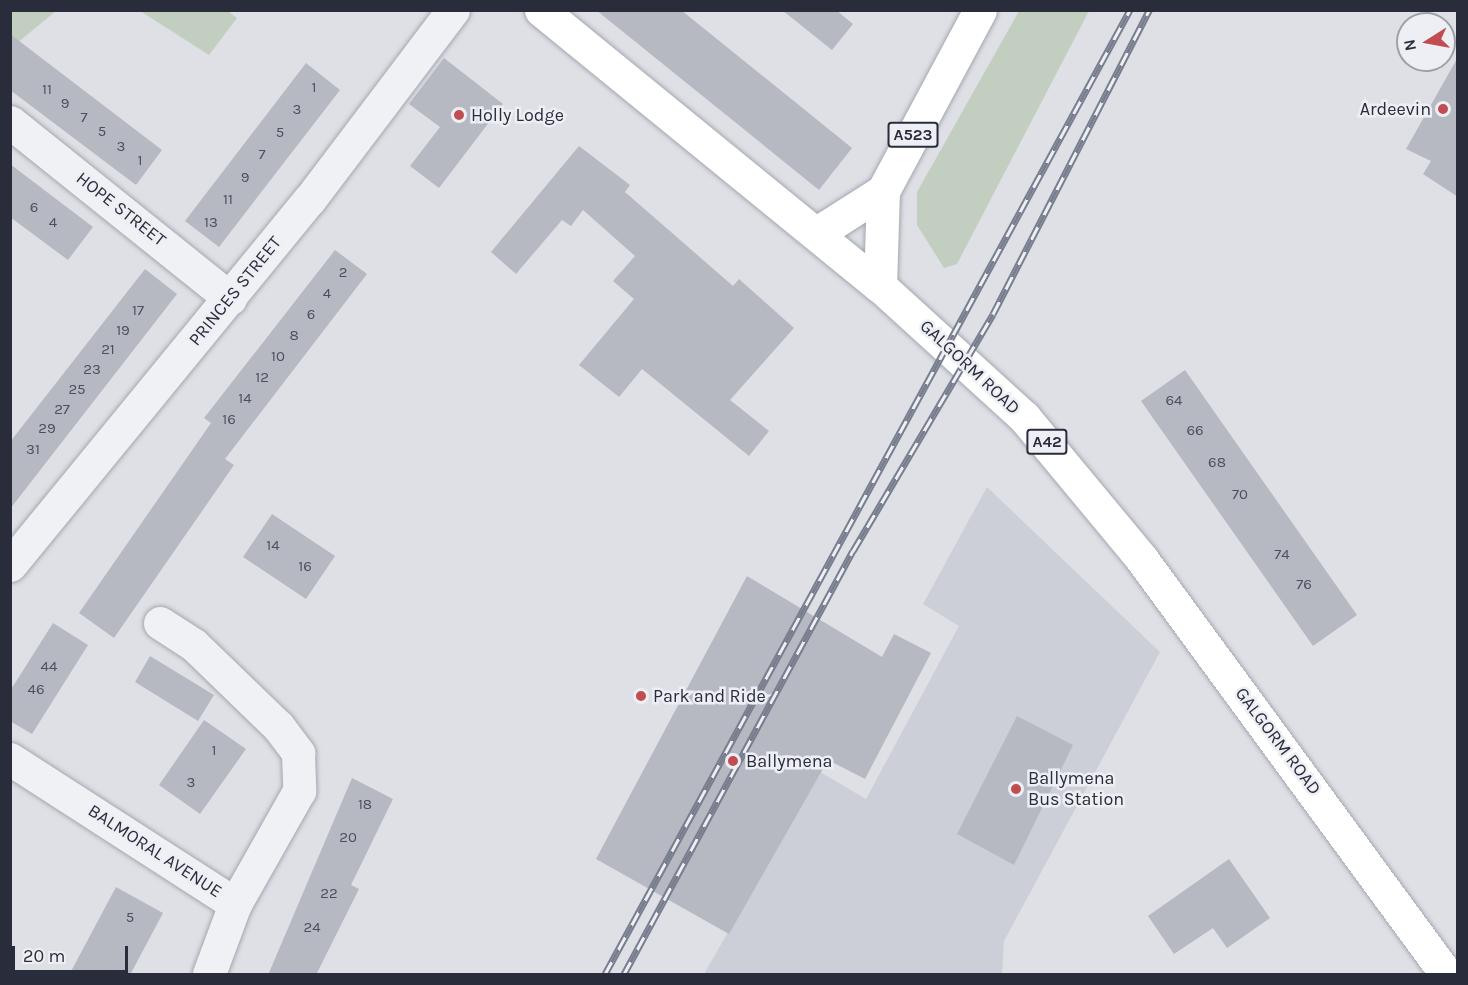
<!DOCTYPE html>
<style>
body{margin:0}
#map{position:relative;width:1468px;height:985px;overflow:hidden;background:#dee0e6;font-family:Karla,sans-serif}
div>[style]{position:absolute}
.built>*{inset:0;background:#cccfd7}
.green>*{inset:0;background:#c2cfc0}
.building>*{inset:0;background:#b6b9c2}
.roads{filter:drop-shadow(0 0 2px #a4a7af) drop-shadow(0 0 2px #a4a7af)}
.minor>*{height:33px;margin:-16.5px;padding:0 16.5px;transform-origin:16.5px;border-radius:16.5px;background:#f0f1f5}
.primary>*{height:33px;margin:-16.5px;padding:0 16.5px;transform-origin:16.5px;border-radius:16.5px;background:#fff}
.rail>*{height:7px;margin-top:-3.5px;transform-origin:0;background:repeating-linear-gradient(90deg,#edeff4 0 14px,#797e8e 0 28px);box-sizing:border-box;border-block:2px solid #797e8e}
.dots>*{width:16px;height:16px;translate:-50% -50%;box-sizing:border-box;border:3px solid #edeff4;border-radius:50%}
span{translate:-50% -50%;white-space:nowrap;text-align:center;line-height:1.15;-webkit-text-stroke:5px #edeff4;paint-order:stroke}
.number-label{font-size:15px;color:#4c505d}
.number-label span{-webkit-text-stroke-width:0}
.shield-label span{padding:2px 4px;background:#edeff4;border:2px solid;border-radius:4px;-webkit-text-stroke-width:0}
.shield-label{font-size:16px;color:#292d3b;font-weight:700}
.poi-label{font-size:18px;color:#292d3b}
.right{translate:-100% -50%;text-align:right}
.left{translate:0 -50%;text-align:left}
.street-label{font-size:18px;color:#292d3b}
.frame{position:absolute;inset:0;border:12px solid #292d3b;pointer-events:none}
.north{position:absolute;left:1396px;top:12px;width:60px;height:60px;box-sizing:border-box;background:#edeff4;border:2px solid #9fa1aa;border-radius:50%;rotate:259deg;font-size:16px;font-weight:700;line-height:24px;text-align:center;color:#292d3b}
.north::after{content:'';display:block;margin:auto;width:21px;height:27px;background:#c14d50;clip-path:polygon(50% 0,100% 100%,50% 72%,0 100%)}
.scale{position:absolute;left:12px;top:946px;width:116px;height:27px;box-sizing:border-box;border:3px solid #292d3b;border-top:0;padding-left:8px;font-size:18px;line-height:21px;white-space:nowrap;color:#292d3b;-webkit-text-stroke:4px #edeff4;paint-order:stroke}
</style>
<div id="map">
<div class="built">
<i style="clip-path:polygon(987px 487px,1160px 652px,1004px 941px,1002px 974px,704px 974px,820px 772px,866px 799px,959px 626px,923px 604px)"></i>
</div>
<div class="green">
<i style="clip-path:polygon(11px 11px,56px 11px,11px 48px)"></i>
<i style="clip-path:polygon(140px 11px,228px 11px,237px 18px,209px 55px)"></i>
<i style="clip-path:polygon(1019px 11px,1089px 11px,957px 264px,944px 268px,917px 225px,917px 192px)"></i>
</div>
<div class="building">
<i style="clip-path:polygon(596px 10px,681px 10px,852px 148px,819px 190px)"></i>
<i style="clip-path:polygon(782px 10px,836px 10px,853px 24px,832px 50px)"></i>
<i style="clip-path:polygon(10px 34px,162px 150px,136px 185px,10px 90px)"></i>
<i style="clip-path:polygon(1458px 57px,1458px 197px,1423px 174px,1431px 161px,1406px 149px)"></i>
<i style="clip-path:polygon(444px 58px,503px 104px,439px 188px,410px 166px,440px 127px,409px 104px)"></i>
<i style="clip-path:polygon(306px 63px,340px 90px,219px 247px,185px 221px)"></i>
<i style="clip-path:polygon(579px 146px,630px 185px,625px 192px,733px 286px,739px 279px,794px 328px,730px 400px,769px 431px,749px 456px,642px 369px,619px 397px,579px 365px,634px 299px,613px 281px,635px 256px,583px 210px,571px 226px,562px 220px,516px 274px,491px 252px)"></i>
<i style="clip-path:polygon(10px 164px,93px 227px,68px 260px,10px 217px)"></i>
<i style="clip-path:polygon(335px 250px,367px 274px,225px 459px,234px 465px,114px 638px,79px 613px,211px 423px,204px 418px)"></i>
<i style="clip-path:polygon(145px 269px,177px 294px,10px 509px,10px 442px)"></i>
<i style="clip-path:polygon(1185px 370px,1357px 615px,1313px 646px,1141px 401px)"></i>
<i style="clip-path:polygon(272px 514px,335px 556px,306px 599px,243px 557px)"></i>
<i style="clip-path:polygon(747px 576px,882px 657px,894px 634px,931px 653px,865px 779px,828px 760px,729px 934px,596px 859px)"></i>
<i style="clip-path:polygon(53px 623px,88px 645px,32px 734px,10px 721px,10px 691px)"></i>
<i style="clip-path:polygon(150px 656px,214px 695px,198px 721px,135px 682px)"></i>
<i style="clip-path:polygon(1017px 716px,1073px 745px,1014px 865px,957px 834px)"></i>
<i style="clip-path:polygon(204px 720px,246px 749px,200px 814px,159px 785px)"></i>
<i style="clip-path:polygon(352px 778px,393px 799px,351px 885px,359px 889px,316px 975px,268px 975px)"></i>
<i style="clip-path:polygon(1229px 859px,1270px 918px,1227px 948px,1213px 928px,1174px 954px,1148px 916px)"></i>
<i style="clip-path:polygon(116px 887px,163px 913px,130px 975px,69px 975px)"></i>
</div>
<div class="roads">
<div class="minor">
<i style="left:10px;top:122px;width:282px;rotate:38.7deg"></i>
<i style="left:10px;top:565px;width:473px;rotate:-50.7deg"></i>
<i style="left:310px;top:199px;width:237px;rotate:-52.9deg"></i>
<i style="left:160px;top:623px;width:40px;rotate:32.9deg"></i>
<i style="left:194px;top:645px;width:117px;rotate:44deg"></i>
<i style="left:278px;top:726px;width:34px;rotate:53deg"></i>
<i style="left:298px;top:753px;width:38px;rotate:88deg"></i>
<i style="left:299px;top:791px;width:130px;rotate:119.5deg"></i>
<i style="left:10px;top:759px;width:268px;rotate:32.8deg"></i>
<i style="left:235px;top:904px;width:75px;rotate:110.4deg"></i>
</div>
<div class="primary">
<i style="left:541px;top:10px;width:437px;rotate:39.2deg"></i>
<i style="left:880px;top:286px;width:195px;rotate:42.3deg"></i>
<i style="left:1024px;top:417px;width:183px;rotate:50.3deg"></i>
<i style="left:1141px;top:558px;width:516px;rotate:53.75deg"></i>
<i style="left:817px;top:233px;width:78px;rotate:-32.5deg"></i>
<i style="left:883px;top:191px;width:205px;rotate:-61.8deg"></i>
<i style="left:880px;top:286px;width:95px;rotate:-88.2deg"></i>
</div>
</div>
<div class="rail">
<i style="left:605px;top:974px;width:1098px;rotate:-61.43deg"></i>
<i style="left:624px;top:974px;width:481px;rotate:-61.6deg"></i>
<i style="left:853px;top:551px;width:275px;rotate:-59.4deg"></i>
<i style="left:993px;top:314px;width:342px;rotate:-62.8deg"></i>
</div>
<div class="dots">
<i style="left:1443px;top:109px;background:#c14d50"></i>
<i style="left:459px;top:115px;background:#c14d50"></i>
<i style="left:641px;top:696px;background:#c14d50"></i>
<i style="left:733px;top:761px;background:#c14d50"></i>
<i style="left:1016px;top:789px;background:#c14d50"></i>
</div>
<div class="number-label">
<span style="left:314px;top:88px">1</span>
<span style="left:47px;top:90px">11</span>
<span style="left:65px;top:104px">9</span>
<span style="left:297px;top:110px">3</span>
<span style="left:84px;top:118px">7</span>
<span style="left:102px;top:132px">5</span>
<span style="left:280px;top:133px">5</span>
<span style="left:121px;top:147px">3</span>
<span style="left:262px;top:155px">7</span>
<span style="left:140px;top:161px">1</span>
<span style="left:245px;top:178px">9</span>
<span style="left:228px;top:200px">11</span>
<span style="left:34px;top:208px">6</span>
<span style="left:53px;top:223px">4</span>
<span style="left:211px;top:223px">13</span>
<span style="left:343px;top:273px">2</span>
<span style="left:327px;top:294px">4</span>
<span style="left:138px;top:311px">17</span>
<span style="left:311px;top:315px">6</span>
<span style="left:123px;top:331px">19</span>
<span style="left:294px;top:336px">8</span>
<span style="left:108px;top:350px">21</span>
<span style="left:278px;top:357px">10</span>
<span style="left:92px;top:370px">23</span>
<span style="left:262px;top:378px">12</span>
<span style="left:77px;top:390px">25</span>
<span style="left:245px;top:399px">14</span>
<span style="left:1174px;top:401px">64</span>
<span style="left:62px;top:410px">27</span>
<span style="left:229px;top:420px">16</span>
<span style="left:47px;top:429px">29</span>
<span style="left:1195px;top:431px">66</span>
<span style="left:33px;top:450px">31</span>
<span style="left:1217px;top:463px">68</span>
<span style="left:1240px;top:495px">70</span>
<span style="left:273px;top:546px">14</span>
<span style="left:1282px;top:555px">74</span>
<span style="left:305px;top:567px">16</span>
<span style="left:1304px;top:585px">76</span>
<span style="left:49px;top:667px">44</span>
<span style="left:36px;top:690px">46</span>
<span style="left:214px;top:751px">1</span>
<span style="left:191px;top:783px">3</span>
<span style="left:365px;top:805px">18</span>
<span style="left:348px;top:838px">20</span>
<span style="left:329px;top:894px">22</span>
<span style="left:130px;top:918px">5</span>
<span style="left:312px;top:928px">24</span>
</div>
<div class="shield-label">
<span style="left:913px;top:135px">A523</span>
<span style="left:1047px;top:442px">A42</span>
</div>
<div class="poi-label">
<span class="right" style="left:1431px;top:109px">Ardeevin</span>
<span class="left" style="left:471px;top:115px">Holly Lodge</span>
<span class="left" style="left:653px;top:696px">Park and Ride</span>
<span class="left" style="left:746px;top:761px">Ballymena</span>
<span class="left" style="left:1028px;top:789px">Ballymena<br>Bus Station</span>
</div>
<div class="street-label">
<span style="left:121px;top:209px;rotate:38deg">HOPE STREET</span>
<span style="left:235px;top:291px;rotate:-51deg">PRINCES STREET</span>
<span style="left:970px;top:367px;rotate:43deg">GALGORM ROAD</span>
<span style="left:1278px;top:741px;rotate:53deg">GALGORM ROAD</span>
<span style="left:155px;top:851px;rotate:33deg">BALMORAL AVENUE</span>
</div>
<div class="frame"></div>
<div class="north">N</div>
<div class="scale">20 m</div>
</div>
